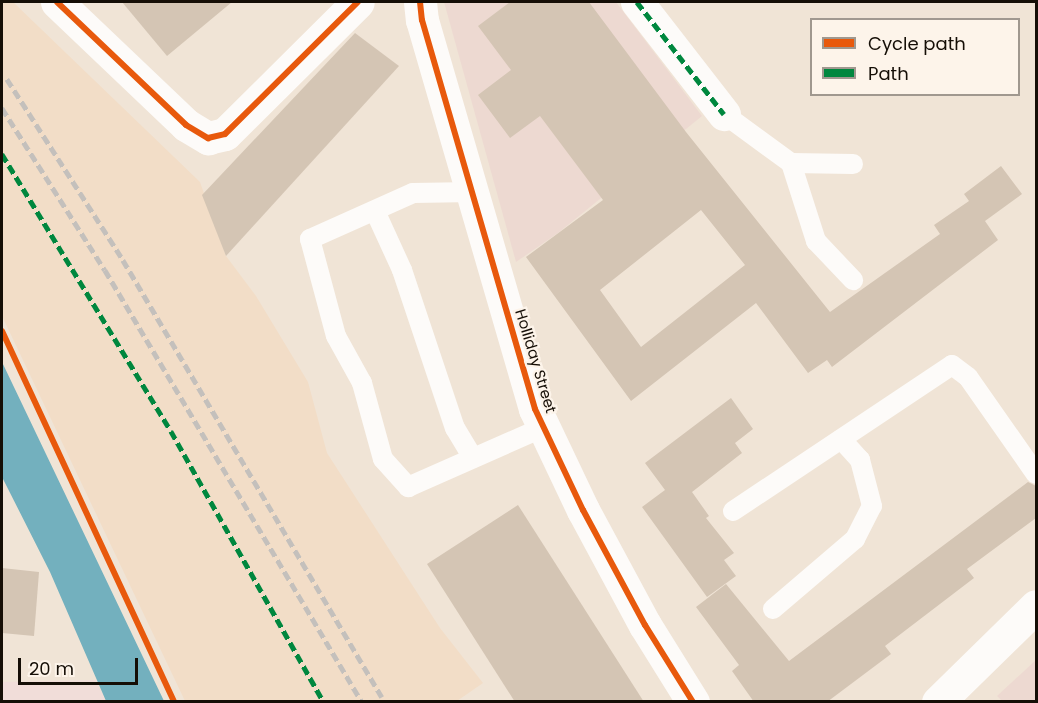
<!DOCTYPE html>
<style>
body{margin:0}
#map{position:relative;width:1038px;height:703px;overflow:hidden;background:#f0e4d6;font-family:Poppins,sans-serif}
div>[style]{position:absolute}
.commercial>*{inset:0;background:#edd9d1}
.built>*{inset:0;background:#f2ddc7}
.education>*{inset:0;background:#f1ddd9}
.water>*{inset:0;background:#73b0be}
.building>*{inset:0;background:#d4c5b4}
.lane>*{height:20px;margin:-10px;padding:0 10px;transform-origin:10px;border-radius:10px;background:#fdfbf9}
.street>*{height:33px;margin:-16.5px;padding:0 16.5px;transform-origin:16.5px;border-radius:16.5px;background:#fdfbf9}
.rail>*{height:4.5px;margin-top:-2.25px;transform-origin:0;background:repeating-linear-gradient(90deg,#c4c0bc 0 9px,transparent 0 13.5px)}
.quiet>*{height:4.5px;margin-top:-2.25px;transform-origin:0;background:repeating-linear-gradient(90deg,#00873e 0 9px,transparent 0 13.5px)}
.cycleway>*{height:6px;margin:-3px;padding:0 3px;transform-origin:3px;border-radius:3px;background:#e8590c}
span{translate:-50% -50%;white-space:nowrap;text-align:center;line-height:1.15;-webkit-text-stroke:4.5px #fdf4ea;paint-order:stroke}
.street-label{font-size:15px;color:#150e06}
.frame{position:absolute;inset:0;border:3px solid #150e06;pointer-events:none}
.legend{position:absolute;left:810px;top:18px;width:210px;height:78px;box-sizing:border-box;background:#fdf4ea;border:2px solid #a0988f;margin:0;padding:8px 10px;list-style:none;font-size:18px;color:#150e06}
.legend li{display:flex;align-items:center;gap:12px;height:30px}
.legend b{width:30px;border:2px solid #a0988f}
.scale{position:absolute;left:18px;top:658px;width:120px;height:27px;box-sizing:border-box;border:3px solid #150e06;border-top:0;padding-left:8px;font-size:18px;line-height:21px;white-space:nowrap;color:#150e06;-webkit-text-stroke:4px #fdf4ea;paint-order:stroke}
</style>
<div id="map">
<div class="commercial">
<i style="clip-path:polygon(444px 2px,616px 2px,702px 116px,558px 233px,516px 262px)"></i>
<i style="clip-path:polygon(1036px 660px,1036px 701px,1002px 701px,997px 696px)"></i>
</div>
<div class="built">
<i style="clip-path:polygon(2px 2px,13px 2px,200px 182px,226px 256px,256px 296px,308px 382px,327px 453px,440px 628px,483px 683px,457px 701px,185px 701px,2px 316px)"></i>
</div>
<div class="education">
<i style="clip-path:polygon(96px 680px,106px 701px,2px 701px,2px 682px)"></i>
</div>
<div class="water">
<i style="clip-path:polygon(2px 362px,164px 701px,106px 701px,50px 572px,2px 477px)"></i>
</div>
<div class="building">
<i style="clip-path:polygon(122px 2px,232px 2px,167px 56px)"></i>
<i style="clip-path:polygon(evenodd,510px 2px,589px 2px,686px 132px,830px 312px,940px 234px,934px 225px,969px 201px,964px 194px,1001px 166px,1022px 194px,985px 221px,998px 240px,832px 367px,827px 360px,808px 373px,756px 303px,631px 401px,526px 257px,603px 200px,540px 116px,510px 138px,478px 95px,511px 70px,478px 26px,510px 2px,701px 210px,745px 265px,641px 347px,600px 290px,701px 210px)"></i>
<i style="clip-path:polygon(355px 33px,399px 66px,226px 256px,202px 195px)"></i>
<i style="clip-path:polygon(731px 398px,753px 429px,735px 443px,742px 453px,692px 492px,709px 516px,706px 518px,734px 553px,724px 560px,736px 576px,707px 597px,642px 507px,665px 490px,645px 463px)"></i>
<i style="clip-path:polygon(1028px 482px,1036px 486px,1036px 518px,967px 569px,974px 578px,885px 646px,891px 654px,827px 702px,754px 702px,732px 671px,739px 665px,696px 607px,726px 584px,789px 661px)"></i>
<i style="clip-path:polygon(518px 505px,644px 702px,515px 702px,427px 564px)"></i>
<i style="clip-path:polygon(2px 568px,39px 572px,34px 636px,2px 633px)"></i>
</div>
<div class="lane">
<i style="left:724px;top:114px;width:83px;rotate:36.2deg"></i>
<i style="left:791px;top:163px;width:62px;rotate:0.9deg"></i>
<i style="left:791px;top:163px;width:82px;rotate:72.2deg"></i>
<i style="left:816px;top:241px;width:54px;rotate:46.5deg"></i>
<i style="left:474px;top:192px;width:61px;rotate:179.1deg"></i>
<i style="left:413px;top:193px;width:113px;rotate:155.9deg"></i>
<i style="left:310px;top:239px;width:100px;rotate:75deg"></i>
<i style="left:336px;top:336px;width:54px;rotate:61deg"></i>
<i style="left:362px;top:383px;width:79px;rotate:74.6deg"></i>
<i style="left:383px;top:459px;width:38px;rotate:48deg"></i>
<i style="left:408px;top:487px;width:149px;rotate:-23.8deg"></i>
<i style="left:375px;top:211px;width:65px;rotate:65.4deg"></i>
<i style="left:402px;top:270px;width:167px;rotate:71.5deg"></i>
<i style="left:455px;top:428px;width:35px;rotate:59deg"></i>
<i style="left:733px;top:511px;width:263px;rotate:-33.7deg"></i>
<i style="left:952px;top:365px;width:20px;rotate:37deg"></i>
<i style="left:968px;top:377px;width:118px;rotate:55deg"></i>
<i style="left:773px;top:609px;width:108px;rotate:-40.5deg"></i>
<i style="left:855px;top:539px;width:37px;rotate:-63deg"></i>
<i style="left:872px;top:506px;width:48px;rotate:-104.6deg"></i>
<i style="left:860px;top:460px;width:28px;rotate:-132deg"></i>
</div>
<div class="street">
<i style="left:57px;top:2px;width:178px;rotate:43.6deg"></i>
<i style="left:186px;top:125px;width:26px;rotate:31deg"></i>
<i style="left:208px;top:138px;width:17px;rotate:-13deg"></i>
<i style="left:225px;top:134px;width:187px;rotate:-44.8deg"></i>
<i style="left:420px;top:2px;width:18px;rotate:84deg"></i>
<i style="left:422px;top:20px;width:405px;rotate:73.8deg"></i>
<i style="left:535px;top:409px;width:112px;rotate:64.6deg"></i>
<i style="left:583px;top:510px;width:131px;rotate:61.7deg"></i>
<i style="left:645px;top:625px;width:91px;rotate:58.1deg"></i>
<i style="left:637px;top:2px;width:142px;rotate:52.2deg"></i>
<i style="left:938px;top:702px;width:137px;rotate:-44.4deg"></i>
</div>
<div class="rail">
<i style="left:7px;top:79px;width:215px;rotate:57.3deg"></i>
<i style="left:123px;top:260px;width:508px;rotate:59.35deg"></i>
<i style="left:2px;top:108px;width:192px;rotate:57.6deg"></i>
<i style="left:105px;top:270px;width:503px;rotate:59.25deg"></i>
</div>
<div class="quiet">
<i style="left:637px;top:2px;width:142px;rotate:52.2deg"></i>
<i style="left:2px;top:154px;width:324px;rotate:58.6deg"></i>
<i style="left:171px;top:431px;width:311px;rotate:60.6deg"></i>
</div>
<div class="cycleway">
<i style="left:57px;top:2px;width:178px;rotate:43.6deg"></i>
<i style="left:186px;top:125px;width:26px;rotate:31deg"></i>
<i style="left:208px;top:138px;width:17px;rotate:-13deg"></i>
<i style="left:225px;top:134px;width:187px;rotate:-44.8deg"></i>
<i style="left:420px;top:2px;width:18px;rotate:84deg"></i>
<i style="left:422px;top:20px;width:405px;rotate:73.8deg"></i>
<i style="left:535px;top:409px;width:112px;rotate:64.6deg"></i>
<i style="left:583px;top:510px;width:131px;rotate:61.7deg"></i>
<i style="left:645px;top:625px;width:91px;rotate:58.1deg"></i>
<i style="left:2px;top:331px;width:409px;rotate:65.1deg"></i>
</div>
<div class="street-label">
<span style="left:536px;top:361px;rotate:73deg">Holliday Street</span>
</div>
<div class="frame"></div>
<ul class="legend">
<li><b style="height:8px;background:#e8590c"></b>Cycle path</li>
<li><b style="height:8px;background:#00873e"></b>Path</li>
</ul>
<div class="scale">20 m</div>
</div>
